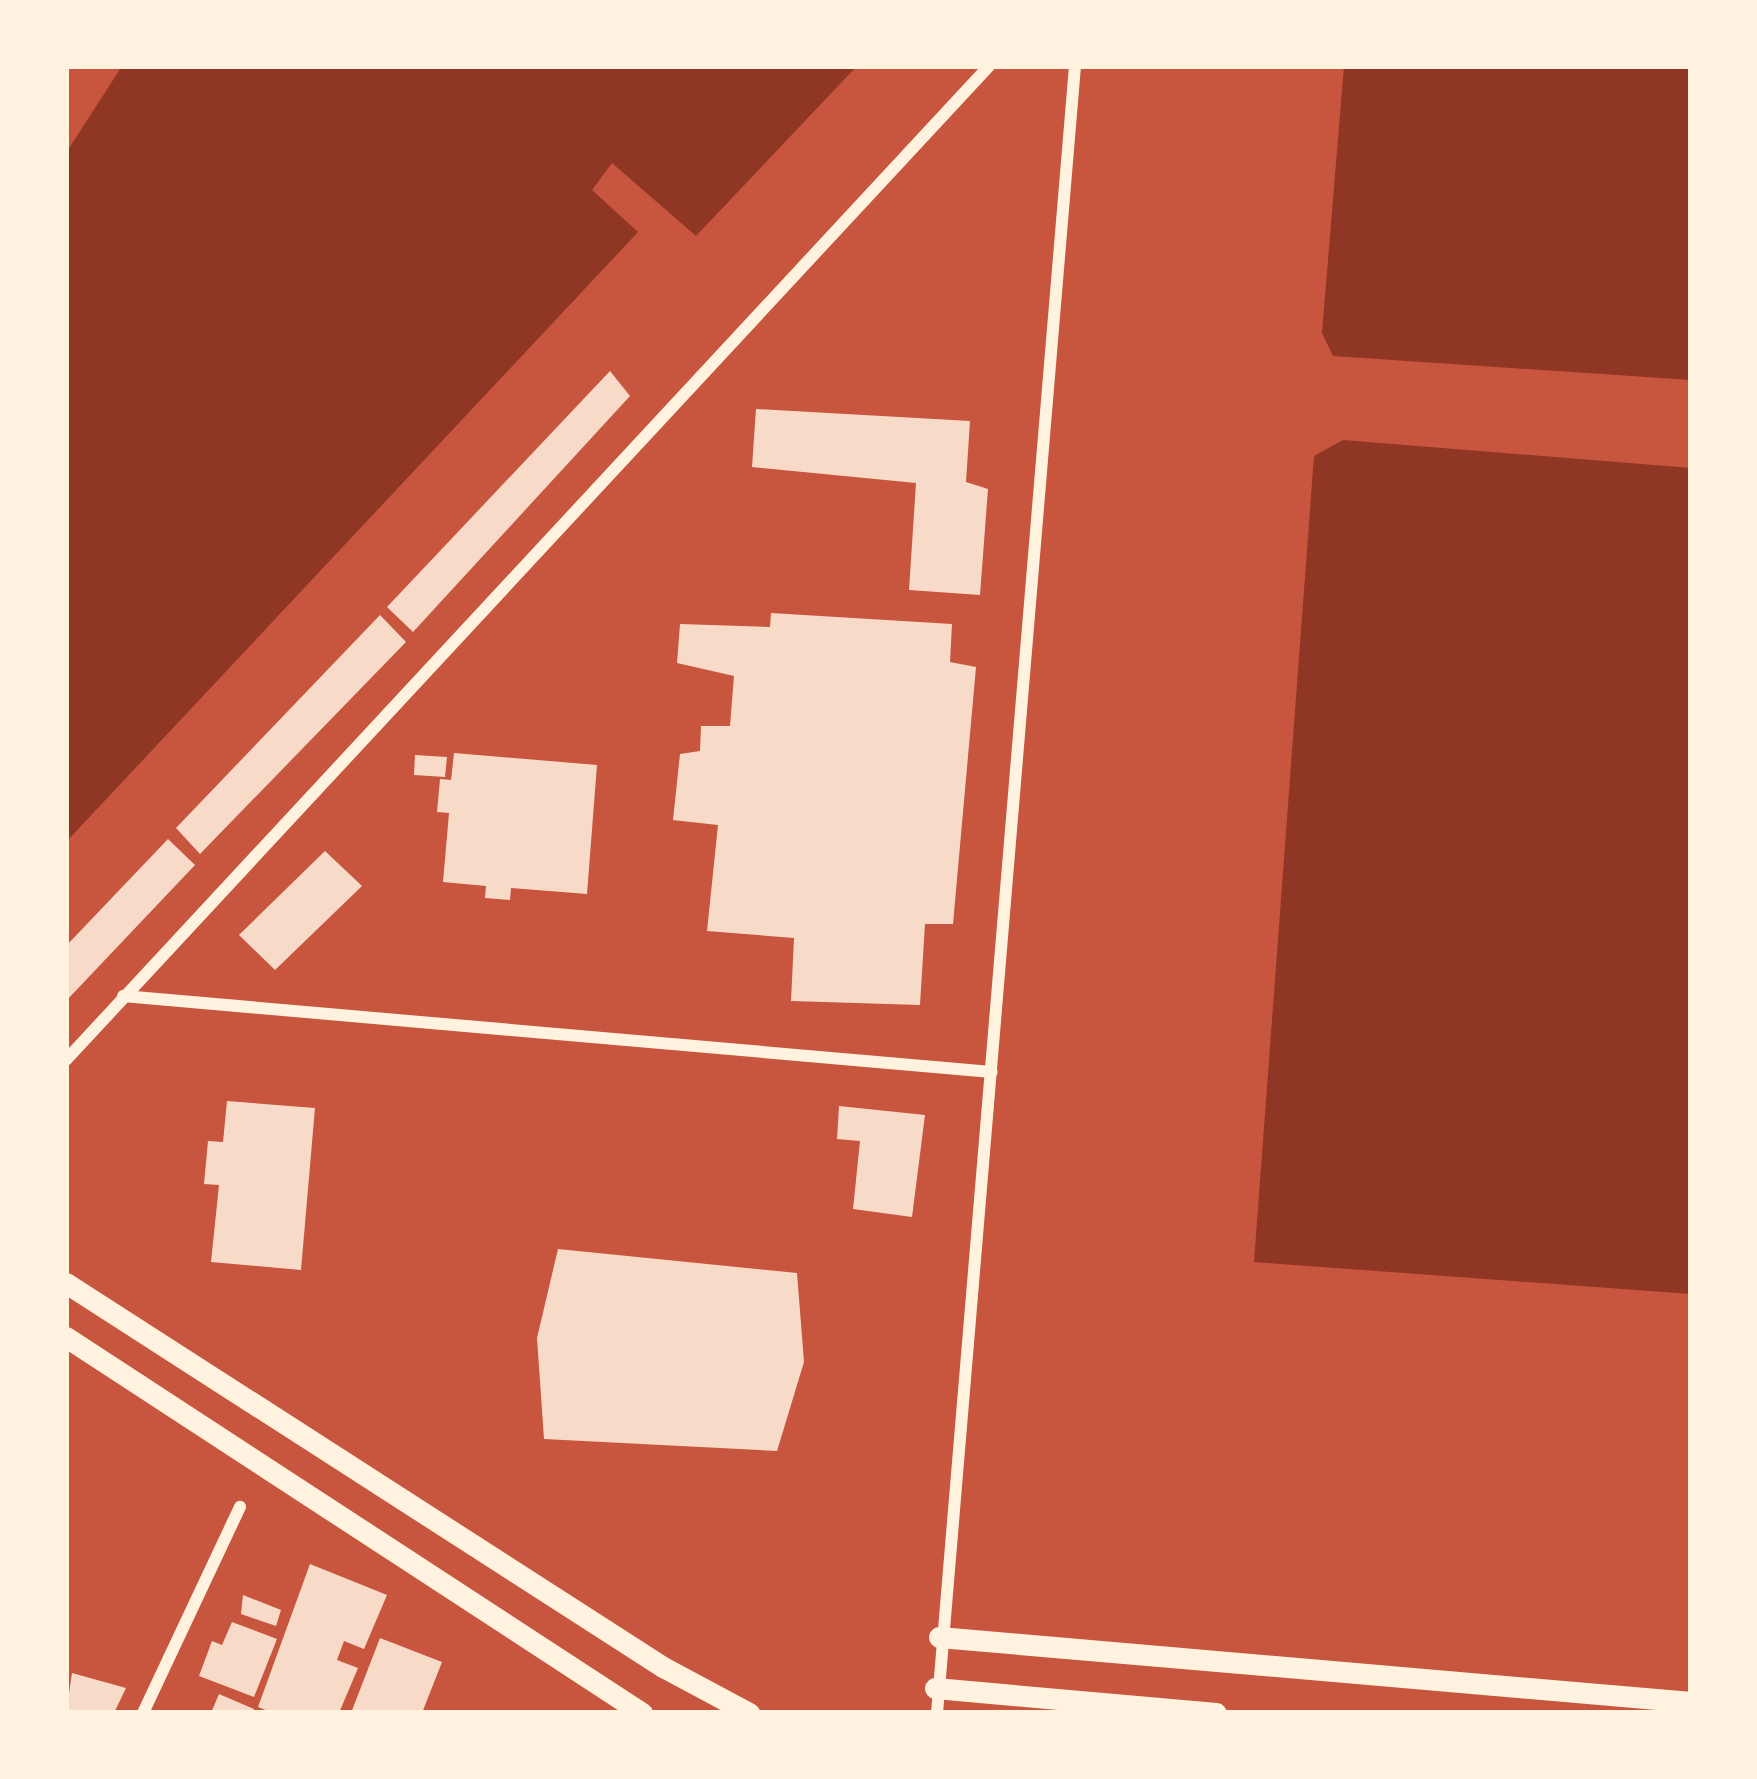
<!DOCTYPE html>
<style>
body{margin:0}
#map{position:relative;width:1757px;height:1779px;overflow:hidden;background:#c8553d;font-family:"Asap Condensed",sans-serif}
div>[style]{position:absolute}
.water>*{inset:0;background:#8f3625}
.building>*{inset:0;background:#f7dbc8}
.minor>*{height:12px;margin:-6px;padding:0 6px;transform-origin:6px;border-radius:6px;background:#fff3e0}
.tertiary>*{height:21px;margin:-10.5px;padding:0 10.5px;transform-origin:10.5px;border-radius:10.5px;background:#fff3e0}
span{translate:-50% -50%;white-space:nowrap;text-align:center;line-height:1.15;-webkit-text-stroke:10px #fff3e0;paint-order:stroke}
.frame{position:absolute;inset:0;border:69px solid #fff3e0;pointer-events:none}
</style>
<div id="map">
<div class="water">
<i style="clip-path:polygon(122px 66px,857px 66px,696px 236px,612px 163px,592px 190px,638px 232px,66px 842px,66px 153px)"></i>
<i style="clip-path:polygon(1344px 66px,1691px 66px,1691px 380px,1333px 356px,1322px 333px)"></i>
<i style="clip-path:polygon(1343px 440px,1691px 468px,1691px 1294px,1254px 1262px,1314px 456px)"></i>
</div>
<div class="building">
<i style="clip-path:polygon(610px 371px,630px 396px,413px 632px,387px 607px)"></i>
<i style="clip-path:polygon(756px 409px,970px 421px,966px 482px,988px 489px,980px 595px,909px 590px,916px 483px,752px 467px)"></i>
<i style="clip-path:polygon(771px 613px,952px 624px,950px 662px,976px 667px,953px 924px,925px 924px,920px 1005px,791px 1001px,794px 938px,707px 931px,718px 825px,673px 820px,680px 754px,700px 751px,701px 726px,730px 726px,734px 676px,677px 663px,680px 624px,770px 627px)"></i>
<i style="clip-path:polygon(380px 615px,406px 642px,200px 854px,176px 828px)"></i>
<i style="clip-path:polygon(454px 753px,597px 765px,587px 894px,511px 888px,510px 900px,485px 898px,486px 886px,443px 882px,449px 813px,437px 812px,440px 779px,451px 780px)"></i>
<i style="clip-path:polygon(415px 755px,447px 757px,445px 777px,414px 775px)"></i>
<i style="clip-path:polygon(168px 839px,195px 865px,66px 1001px,66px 946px)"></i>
<i style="clip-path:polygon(325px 851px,362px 886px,275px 970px,239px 935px)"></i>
<i style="clip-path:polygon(227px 1101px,315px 1108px,301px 1270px,211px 1262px,219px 1185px,204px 1184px,208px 1141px,223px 1142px)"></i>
<i style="clip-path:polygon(839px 1106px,925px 1115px,912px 1217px,853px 1209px,860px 1141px,837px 1139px)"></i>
<i style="clip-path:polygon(558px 1249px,797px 1273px,804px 1362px,777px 1451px,544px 1439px,537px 1338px)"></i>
<i style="clip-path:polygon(310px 1564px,387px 1595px,364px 1649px,344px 1641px,337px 1660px,358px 1668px,339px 1713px,273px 1713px,258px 1707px)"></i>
<i style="clip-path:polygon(243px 1595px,281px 1610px,276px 1626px,241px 1614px)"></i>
<i style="clip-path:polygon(232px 1622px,277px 1639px,254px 1697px,199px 1676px,212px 1641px,222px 1645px)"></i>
<i style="clip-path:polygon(380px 1638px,442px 1662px,422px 1713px,351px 1713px)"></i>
<i style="clip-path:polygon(72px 1673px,126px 1688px,114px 1713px,66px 1713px)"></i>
<i style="clip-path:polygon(219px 1694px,254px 1709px,252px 1713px,211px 1713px)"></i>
</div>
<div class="minor">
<i style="left:123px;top:996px;width:872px;rotate:5deg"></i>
<i style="left:66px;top:1060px;width:1356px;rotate:-47.12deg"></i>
<i style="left:143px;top:1713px;width:228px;rotate:-64.8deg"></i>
<i style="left:937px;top:1713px;width:1653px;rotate:-85.21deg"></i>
</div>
<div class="tertiary">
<i style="left:66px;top:1283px;width:710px;rotate:32.75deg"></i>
<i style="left:663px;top:1667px;width:98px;rotate:28.1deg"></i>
<i style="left:66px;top:1337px;width:688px;rotate:33.14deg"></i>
<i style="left:939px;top:1637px;width:755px;rotate:4.94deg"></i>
<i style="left:935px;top:1688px;width:282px;rotate:5.1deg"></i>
</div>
<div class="frame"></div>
</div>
